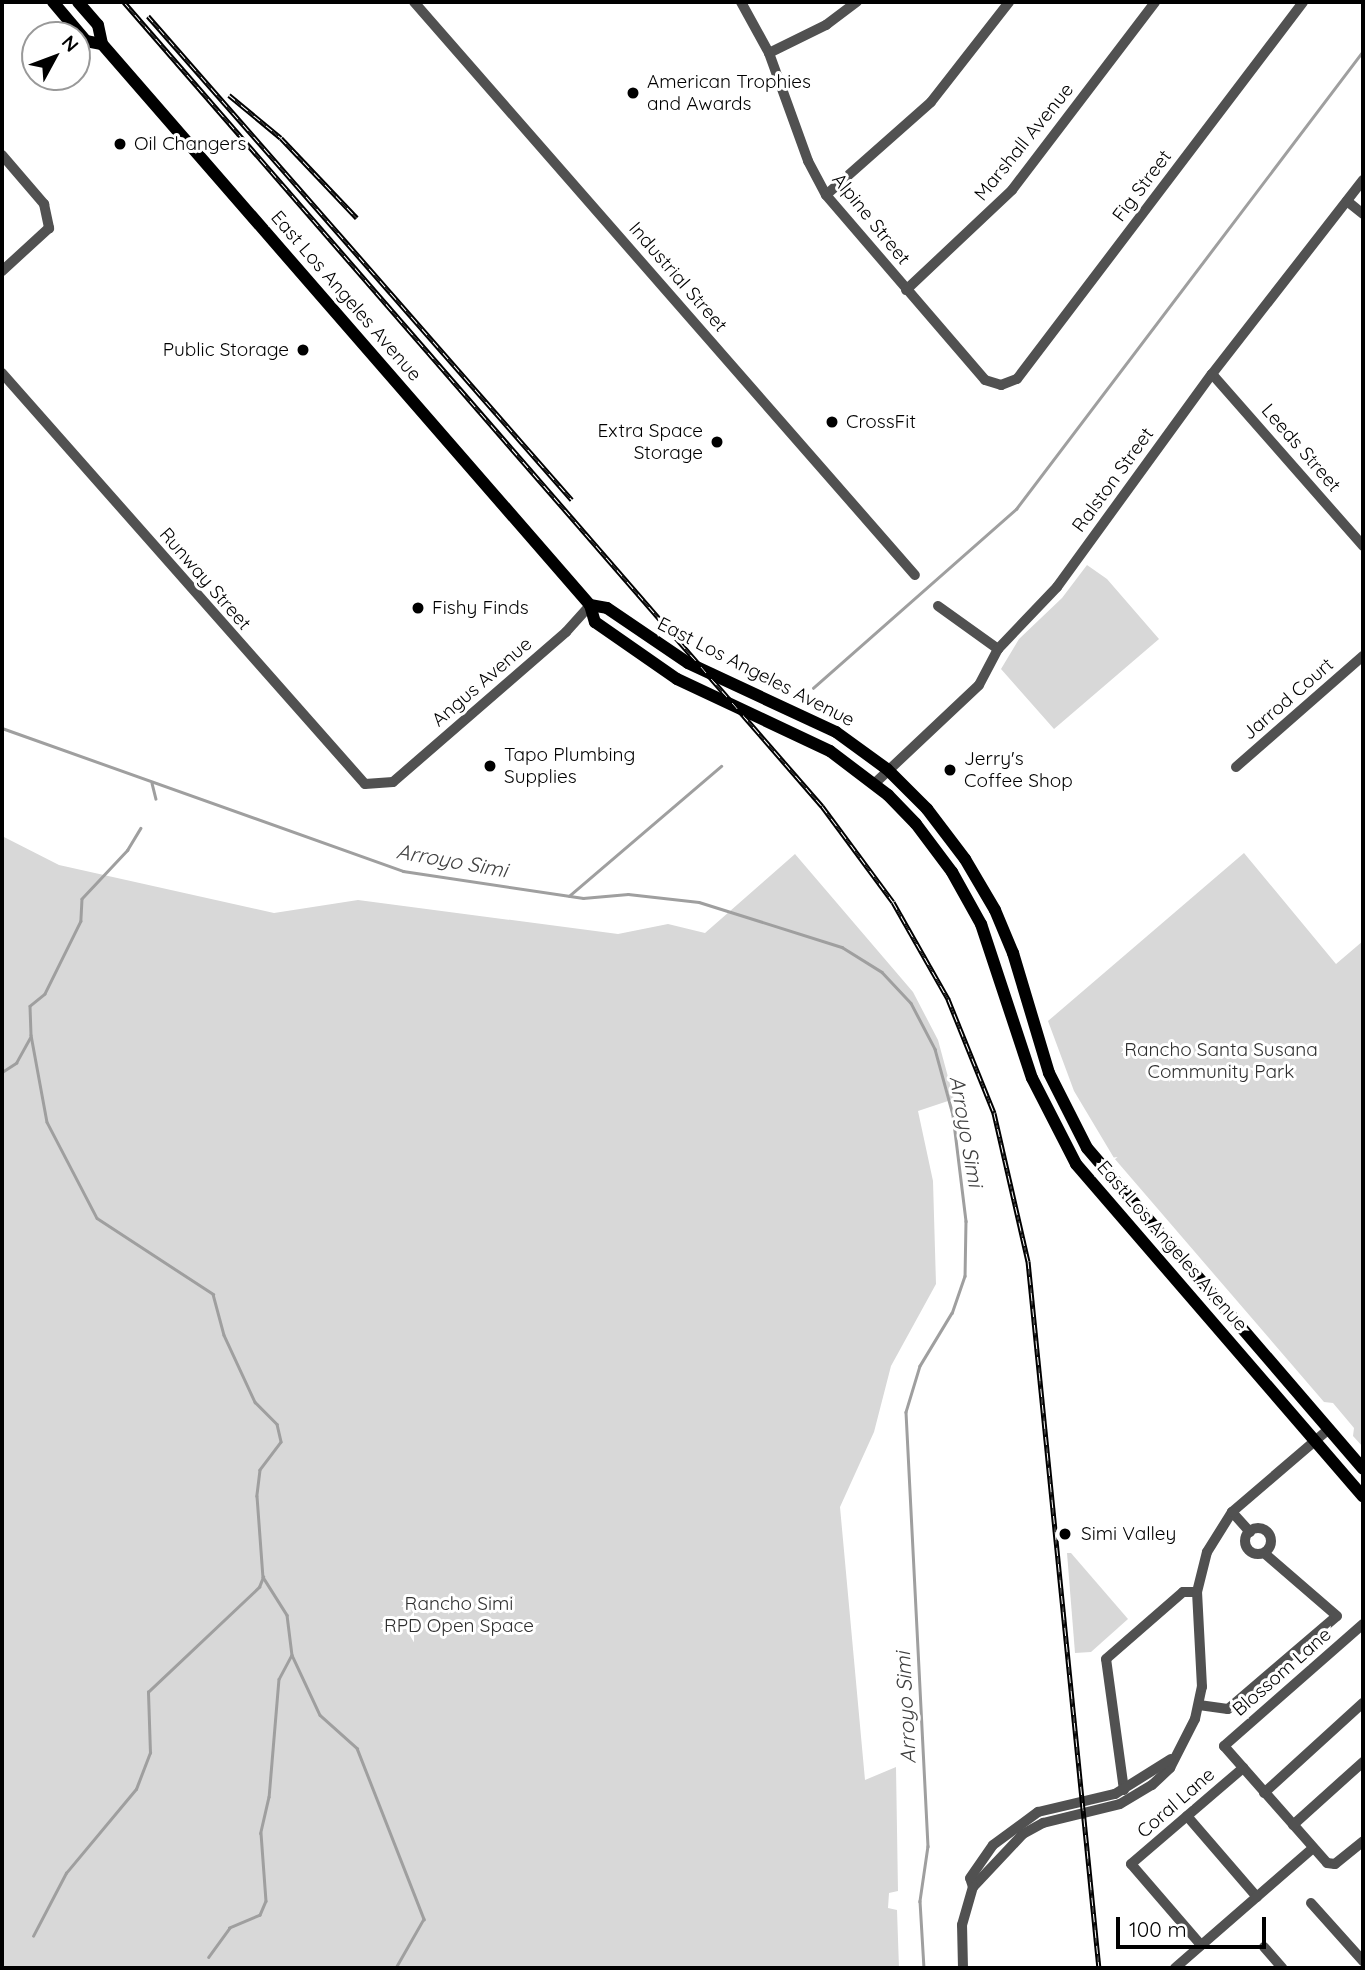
<!DOCTYPE html>
<style>
body{margin:0}
#map{position:relative;width:1365px;height:1970px;overflow:hidden;background:#fff;font-family:Quicksand,sans-serif}
div>[style]{position:absolute}
.green>*{inset:0;background:#d8d8d8}
.stream>*{height:2.5px;margin:-1.25px;padding:0 1.25px;transform-origin:1.25px;border-radius:1.25px;background:#9f9f9f}
.minor>*{height:10px;margin:-5px;padding:0 5px;transform-origin:5px;border-radius:5px;background:#515151}
.minor>.ring{margin:-5px;padding:0;box-sizing:content-box;background:none;border:10px solid #515151;border-radius:50%}
.major>*{height:12px;margin:-6px;padding:0 6px;transform-origin:6px;border-radius:6px;background:#000}
.rail>*{height:5px;margin-top:-2.5px;transform-origin:0;background:repeating-linear-gradient(90deg,#fff 0 8px,#000 0 16px);box-sizing:border-box;border-block:2px solid #000}
.dots>*{width:19px;height:19px;translate:-50% -50%;box-sizing:border-box;border:4px solid #fff;border-radius:50%}
span{translate:-50% -50%;white-space:nowrap;text-align:center;line-height:1.15;-webkit-text-stroke:6px #fff;paint-order:stroke}
.poi-label{font-size:19px;color:#000}
.left{translate:0 -50%;text-align:left}
.right{translate:-100% -50%;text-align:right}
.street-label{font-size:19px;color:#000}
.park-label{font-size:19px;color:#2f2f2f}
.water-label{font-size:21px;color:#404040;font-style:italic}
.frame{position:absolute;inset:0;border:4px solid #000;pointer-events:none}
.north{position:absolute;left:21px;top:21px;width:70px;height:70px;box-sizing:border-box;background:#fff;border:2px solid #999;border-radius:50%;rotate:49deg;font-size:19px;font-weight:700;line-height:28px;text-align:center;color:#000}
.north::after{content:'';display:block;margin:auto;width:24px;height:32px;background:#000;clip-path:polygon(50% 0,100% 100%,50% 72%,0 100%)}
.scale{position:absolute;left:1116px;top:1917px;width:150px;height:32px;box-sizing:border-box;border:4px solid #000;border-top:0;padding-left:9px;font-size:21px;line-height:24px;white-space:nowrap;color:#000;-webkit-text-stroke:5px #fff;paint-order:stroke}
</style>
<div id="map">
<div class="green">
<i style="clip-path:polygon(1087px 565px,1107px 579px,1159px 639px,1054px 729px,1001px 669px,1019px 639px,1062px 598px)"></i>
<i style="clip-path:polygon(2px 836px,59px 865px,274px 913px,358px 900px,618px 934px,668px 924px,705px 933px,795px 854px,913px 992px,938px 1040px,954px 1099px,918px 1111px,933px 1181px,936px 1284px,891px 1366px,874px 1432px,840px 1507px,865px 1780px,896px 1767px,898px 1891px,889px 1893px,888px 1908px,897px 1910px,899px 1968px,2px 1968px)"></i>
<i style="clip-path:polygon(1244px 853px,1336px 964px,1363px 941px,1363px 1447px,1353px 1436px,1354px 1428px,1333px 1403px,1324px 1402px,1114px 1158px,1074px 1091px,1048px 1021px)"></i>
<i style="clip-path:polygon(1067px 1553px,1071px 1553px,1128px 1619px,1091px 1652px,1075px 1653px)"></i>
</div>
<div class="stream">
<i style="left:813px;top:688px;width:271px;rotate:-41.4deg"></i>
<i style="left:1016px;top:509px;width:575px;rotate:-52.85deg"></i>
<i style="left:2px;top:728px;width:426px;rotate:19.6deg"></i>
<i style="left:403px;top:871px;width:182px;rotate:8.5deg"></i>
<i style="left:583px;top:898px;width:45px;rotate:-5.1deg"></i>
<i style="left:628px;top:894px;width:71px;rotate:6.4deg"></i>
<i style="left:699px;top:902px;width:150px;rotate:17.5deg"></i>
<i style="left:842px;top:947px;width:47px;rotate:32deg"></i>
<i style="left:882px;top:972px;width:42px;rotate:46.9deg"></i>
<i style="left:911px;top:1003px;width:52px;rotate:62.4deg"></i>
<i style="left:935px;top:1049px;width:68px;rotate:74.7deg"></i>
<i style="left:953px;top:1115px;width:107px;rotate:83deg"></i>
<i style="left:966px;top:1221px;width:55px;rotate:91deg"></i>
<i style="left:965px;top:1276px;width:39px;rotate:109deg"></i>
<i style="left:952px;top:1313px;width:62px;rotate:121.1deg"></i>
<i style="left:920px;top:1366px;width:48px;rotate:106.9deg"></i>
<i style="left:906px;top:1412px;width:435px;rotate:87.1deg"></i>
<i style="left:928px;top:1846px;width:56px;rotate:98.3deg"></i>
<i style="left:920px;top:1901px;width:67px;rotate:86.6deg"></i>
<i style="left:152px;top:783px;width:16px;rotate:76deg"></i>
<i style="left:141px;top:828px;width:26px;rotate:121deg"></i>
<i style="left:128px;top:850px;width:67px;rotate:133.2deg"></i>
<i style="left:82px;top:899px;width:22px;rotate:93deg"></i>
<i style="left:81px;top:921px;width:81px;rotate:116.3deg"></i>
<i style="left:45px;top:994px;width:19px;rotate:141deg"></i>
<i style="left:30px;top:1006px;width:29px;rotate:88deg"></i>
<i style="left:31px;top:1035px;width:88px;rotate:79.6deg"></i>
<i style="left:47px;top:1122px;width:108px;rotate:62.5deg"></i>
<i style="left:97px;top:1218px;width:139px;rotate:33.2deg"></i>
<i style="left:213px;top:1294px;width:42px;rotate:75deg"></i>
<i style="left:224px;top:1335px;width:74px;rotate:65.2deg"></i>
<i style="left:255px;top:1402px;width:31px;rotate:45deg"></i>
<i style="left:277px;top:1424px;width:18px;rotate:77deg"></i>
<i style="left:281px;top:1442px;width:35px;rotate:127deg"></i>
<i style="left:260px;top:1470px;width:26px;rotate:97deg"></i>
<i style="left:257px;top:1496px;width:81px;rotate:85.8deg"></i>
<i style="left:263px;top:1577px;width:45px;rotate:57.7deg"></i>
<i style="left:287px;top:1615px;width:40px;rotate:82.9deg"></i>
<i style="left:292px;top:1655px;width:27px;rotate:118deg"></i>
<i style="left:279px;top:1679px;width:118px;rotate:94.8deg"></i>
<i style="left:269px;top:1797px;width:37px;rotate:103deg"></i>
<i style="left:261px;top:1833px;width:68px;rotate:85.8deg"></i>
<i style="left:266px;top:1901px;width:15px;rotate:113deg"></i>
<i style="left:260px;top:1915px;width:33px;rotate:157deg"></i>
<i style="left:230px;top:1928px;width:36px;rotate:126deg"></i>
<i style="left:569px;top:896px;width:200px;rotate:-40.5deg"></i>
<i style="left:2px;top:1072px;width:17px;rotate:-33deg"></i>
<i style="left:16px;top:1063px;width:29px;rotate:-61deg"></i>
<i style="left:292px;top:1655px;width:66px;rotate:65deg"></i>
<i style="left:320px;top:1715px;width:50px;rotate:41.7deg"></i>
<i style="left:357px;top:1748px;width:184px;rotate:68.6deg"></i>
<i style="left:424px;top:1919px;width:56px;rotate:119.7deg"></i>
<i style="left:33px;top:1936px;width:71px;rotate:-62.4deg"></i>
<i style="left:66px;top:1873px;width:109px;rotate:-50.2deg"></i>
<i style="left:136px;top:1789px;width:39px;rotate:-69deg"></i>
<i style="left:150px;top:1753px;width:61px;rotate:-91.9deg"></i>
<i style="left:148px;top:1692px;width:153px;rotate:-43.4deg"></i>
<i style="left:259px;top:1587px;width:11px;rotate:-68deg"></i>
</div>
<div class="minor">
<i style="left:414px;top:2px;width:761px;rotate:48.84deg"></i>
<i style="left:741px;top:2px;width:58px;rotate:61.2deg"></i>
<i style="left:769px;top:53px;width:115px;rotate:70.1deg"></i>
<i style="left:808px;top:161px;width:38px;rotate:62deg"></i>
<i style="left:826px;top:195px;width:244px;rotate:49.3deg"></i>
<i style="left:985px;top:380px;width:17px;rotate:17deg"></i>
<i style="left:1001px;top:385px;width:17px;rotate:-21deg"></i>
<i style="left:1017px;top:379px;width:473px;rotate:-52.8deg"></i>
<i style="left:769px;top:53px;width:64px;rotate:-26.2deg"></i>
<i style="left:826px;top:25px;width:39px;rotate:-37deg"></i>
<i style="left:2px;top:155px;width:65px;rotate:49.4deg"></i>
<i style="left:44px;top:204px;width:25px;rotate:78deg"></i>
<i style="left:49px;top:228px;width:64px;rotate:137.5deg"></i>
<i style="left:826px;top:195px;width:140px;rotate:-41.5deg"></i>
<i style="left:931px;top:102px;width:127px;rotate:-52deg"></i>
<i style="left:1347px;top:201px;width:21px;rotate:39deg"></i>
<i style="left:906px;top:290px;width:146px;rotate:-43.3deg"></i>
<i style="left:1012px;top:190px;width:236px;rotate:-52.7deg"></i>
<i style="left:2px;top:373px;width:548px;rotate:48.55deg"></i>
<i style="left:365px;top:784px;width:28px;rotate:-4deg"></i>
<i style="left:393px;top:782px;width:229px;rotate:-40.9deg"></i>
<i style="left:566px;top:632px;width:36px;rotate:-48deg"></i>
<i style="left:1212px;top:374px;width:229px;rotate:48.7deg"></i>
<i style="left:938px;top:606px;width:74px;rotate:35.6deg"></i>
<i style="left:1236px;top:767px;width:169px;rotate:-41.2deg"></i>
<i style="left:874px;top:784px;width:144px;rotate:-43.3deg"></i>
<i style="left:979px;top:685px;width:41px;rotate:-62.2deg"></i>
<i style="left:998px;top:649px;width:86px;rotate:-46.4deg"></i>
<i style="left:1057px;top:587px;width:263px;rotate:-54deg"></i>
<i style="left:1212px;top:374px;width:246px;rotate:-52.1deg"></i>
<i style="left:1232px;top:1512px;width:27px;rotate:48deg"></i>
<i class="ring" style="left:1245px;top:1528px;width:16px;height:16px"></i>
<i style="left:1363px;top:1624px;width:185px;rotate:138.7deg"></i>
<i style="left:1224px;top:1746px;width:156px;rotate:48.6deg"></i>
<i style="left:1327px;top:1863px;width:8px;rotate:7deg"></i>
<i style="left:1335px;top:1864px;width:36px;rotate:-39deg"></i>
<i style="left:1199px;top:1705px;width:29px;rotate:8deg"></i>
<i style="left:1228px;top:1709px;width:143px;rotate:-40.5deg"></i>
<i style="left:1337px;top:1616px;width:96px;rotate:-139.2deg"></i>
<i style="left:1124px;top:1790px;width:132px;rotate:-97.8deg"></i>
<i style="left:1106px;top:1659px;width:102px;rotate:-41deg"></i>
<i style="left:1183px;top:1592px;width:14px"></i>
<i style="left:1264px;top:1793px;width:134px;rotate:-42.3deg"></i>
<i style="left:1187px;top:1816px;width:107px;rotate:49.2deg"></i>
<i style="left:1293px;top:1825px;width:94px;rotate:-42deg"></i>
<i style="left:973px;top:1887px;width:73px;rotate:-46.7deg"></i>
<i style="left:1023px;top:1834px;width:23px;rotate:-29deg"></i>
<i style="left:1043px;top:1823px;width:79px;rotate:-13.9deg"></i>
<i style="left:1120px;top:1804px;width:37px;rotate:-31deg"></i>
<i style="left:1152px;top:1785px;width:25px;rotate:-43deg"></i>
<i style="left:1170px;top:1768px;width:55px;rotate:-63deg"></i>
<i style="left:1195px;top:1719px;width:33px;rotate:-78deg"></i>
<i style="left:1202px;top:1687px;width:95px;rotate:-93deg"></i>
<i style="left:1197px;top:1592px;width:41px;rotate:-76deg"></i>
<i style="left:1207px;top:1552px;width:47px;rotate:-58deg"></i>
<i style="left:1232px;top:1512px;width:128px;rotate:-40.6deg"></i>
<i style="left:1311px;top:1903px;width:78px;rotate:48.1deg"></i>
<i style="left:1201px;top:1945px;width:107px;rotate:-130.8deg"></i>
<i style="left:1131px;top:1864px;width:148px;rotate:-40.6deg"></i>
<i style="left:1264px;top:1947px;width:28px;rotate:49deg"></i>
<i style="left:963px;top:1968px;width:43px;rotate:-91.3deg"></i>
<i style="left:962px;top:1925px;width:40px;rotate:-74deg"></i>
<i style="left:973px;top:1887px;width:9px;rotate:-108deg"></i>
<i style="left:970px;top:1878px;width:40px;rotate:-55.1deg"></i>
<i style="left:993px;top:1845px;width:56px;rotate:-36.3deg"></i>
<i style="left:1038px;top:1812px;width:79px;rotate:-13.2deg"></i>
<i style="left:1115px;top:1794px;width:66px;rotate:-32deg"></i>
<i style="left:1175px;top:1968px;width:181px;rotate:-41deg"></i>
</div>
<div class="major">
<i style="left:53px;top:2px;width:51px;rotate:49.8deg"></i>
<i style="left:86px;top:41px;width:16px;rotate:11deg"></i>
<i style="left:78px;top:2px;width:30px;rotate:49deg"></i>
<i style="left:98px;top:25px;width:19px;rotate:78deg"></i>
<i style="left:102px;top:44px;width:744px;rotate:48.98deg"></i>
<i style="left:590px;top:605px;width:18px;rotate:74deg"></i>
<i style="left:595px;top:622px;width:100px;rotate:34.8deg"></i>
<i style="left:677px;top:679px;width:169px;rotate:25.2deg"></i>
<i style="left:830px;top:751px;width:73px;rotate:37.2deg"></i>
<i style="left:888px;top:795px;width:40px;rotate:46deg"></i>
<i style="left:916px;top:824px;width:60px;rotate:53.1deg"></i>
<i style="left:952px;top:872px;width:60px;rotate:60.9deg"></i>
<i style="left:981px;top:924px;width:162px;rotate:71.7deg"></i>
<i style="left:1032px;top:1078px;width:97px;rotate:62.9deg"></i>
<i style="left:1076px;top:1164px;width:439px;rotate:49.2deg"></i>
<i style="left:590px;top:605px;width:17px;rotate:10deg"></i>
<i style="left:607px;top:608px;width:98px;rotate:34.2deg"></i>
<i style="left:688px;top:663px;width:163px;rotate:25deg"></i>
<i style="left:836px;top:732px;width:63px;rotate:36deg"></i>
<i style="left:887px;top:769px;width:57px;rotate:45deg"></i>
<i style="left:927px;top:809px;width:63px;rotate:52.8deg"></i>
<i style="left:965px;top:859px;width:59px;rotate:59.5deg"></i>
<i style="left:995px;top:910px;width:47px;rotate:67.3deg"></i>
<i style="left:1013px;top:953px;width:125px;rotate:73.3deg"></i>
<i style="left:1049px;top:1073px;width:84px;rotate:63.1deg"></i>
<i style="left:1087px;top:1148px;width:423px;rotate:49.3deg"></i>
</div>
<div class="rail">
<i style="left:124px;top:2px;width:1065px;rotate:49.04deg"></i>
<i style="left:822px;top:806px;width:119px;rotate:53.5deg"></i>
<i style="left:893px;top:902px;width:112px;rotate:60.4deg"></i>
<i style="left:948px;top:999px;width:123px;rotate:68deg"></i>
<i style="left:994px;top:1113px;width:152px;rotate:77.1deg"></i>
<i style="left:1028px;top:1261px;width:711px;rotate:84.27deg"></i>
<i style="left:148px;top:16px;width:643px;rotate:48.78deg"></i>
<i style="left:229px;top:95px;width:67px;rotate:39.6deg"></i>
<i style="left:281px;top:138px;width:110px;rotate:46.5deg"></i>
</div>
<div class="dots">
<i style="left:633px;top:93px;background:#000"></i>
<i style="left:120px;top:144px;background:#000"></i>
<i style="left:303px;top:350px;background:#000"></i>
<i style="left:832px;top:422px;background:#000"></i>
<i style="left:717px;top:442px;background:#000"></i>
<i style="left:418px;top:608px;background:#000"></i>
<i style="left:490px;top:766px;background:#000"></i>
<i style="left:950px;top:770px;background:#000"></i>
<i style="left:1065px;top:1534px;background:#000"></i>
</div>
<div class="poi-label">
<span class="left" style="left:647px;top:93px">American Trophies<br>and Awards</span>
<span class="left" style="left:134px;top:144px">Oil Changers</span>
<span class="right" style="left:289px;top:350px">Public Storage</span>
<span class="left" style="left:846px;top:422px">CrossFit</span>
<span class="right" style="left:703px;top:442px">Extra Space<br>Storage</span>
<span class="left" style="left:432px;top:608px">Fishy Finds</span>
<span class="left" style="left:504px;top:766px">Tapo Plumbing<br>Supplies</span>
<span class="left" style="left:964px;top:770px">Jerry's<br>Coffee Shop</span>
<span class="left" style="left:1081px;top:1534px">Simi Valley</span>
</div>
<div class="street-label">
<span style="left:1024px;top:142px;rotate:-51deg">Marshall Avenue</span>
<span style="left:1142px;top:186px;rotate:-53deg">Fig Street</span>
<span style="left:871px;top:219px;rotate:51deg">Alpine Street</span>
<span style="left:678px;top:277px;rotate:49deg">Industrial Street</span>
<span style="left:346px;top:296px;rotate:49deg">East Los Angeles Avenue</span>
<span style="left:1301px;top:448px;rotate:49deg">Leeds Street</span>
<span style="left:1113px;top:480px;rotate:-54deg">Ralston Street</span>
<span style="left:205px;top:579px;rotate:49deg">Runway Street</span>
<span style="left:756px;top:672px;rotate:27deg">East Los Angeles Avenue</span>
<span style="left:482px;top:682px;rotate:-41deg">Angus Avenue</span>
<span style="left:1288px;top:699px;rotate:-41deg">Jarrod Court</span>
<span style="left:1172px;top:1246px;rotate:49deg">East Los Angeles Avenue</span>
<span style="left:1282px;top:1672px;rotate:-41deg">Blossom Lane</span>
<span style="left:1176px;top:1803px;rotate:-41deg">Coral Lane</span>
</div>
<div class="park-label">
<span style="left:1221px;top:1061px">Rancho Santa Susana<br>Community Park</span>
<span style="left:459px;top:1615px">Rancho Simi<br>RPD Open Space</span>
</div>
<div class="water-label">
<span style="left:452px;top:860px;rotate:10deg">Arroyo Simi</span>
<span style="left:967px;top:1131px;rotate:80deg">Arroyo Simi</span>
<span style="left:905px;top:1708px;rotate:-93deg">Arroyo Simi</span>
</div>
<div class="frame"></div>
<div class="north">N</div>
<div class="scale">100 m</div>
</div>
